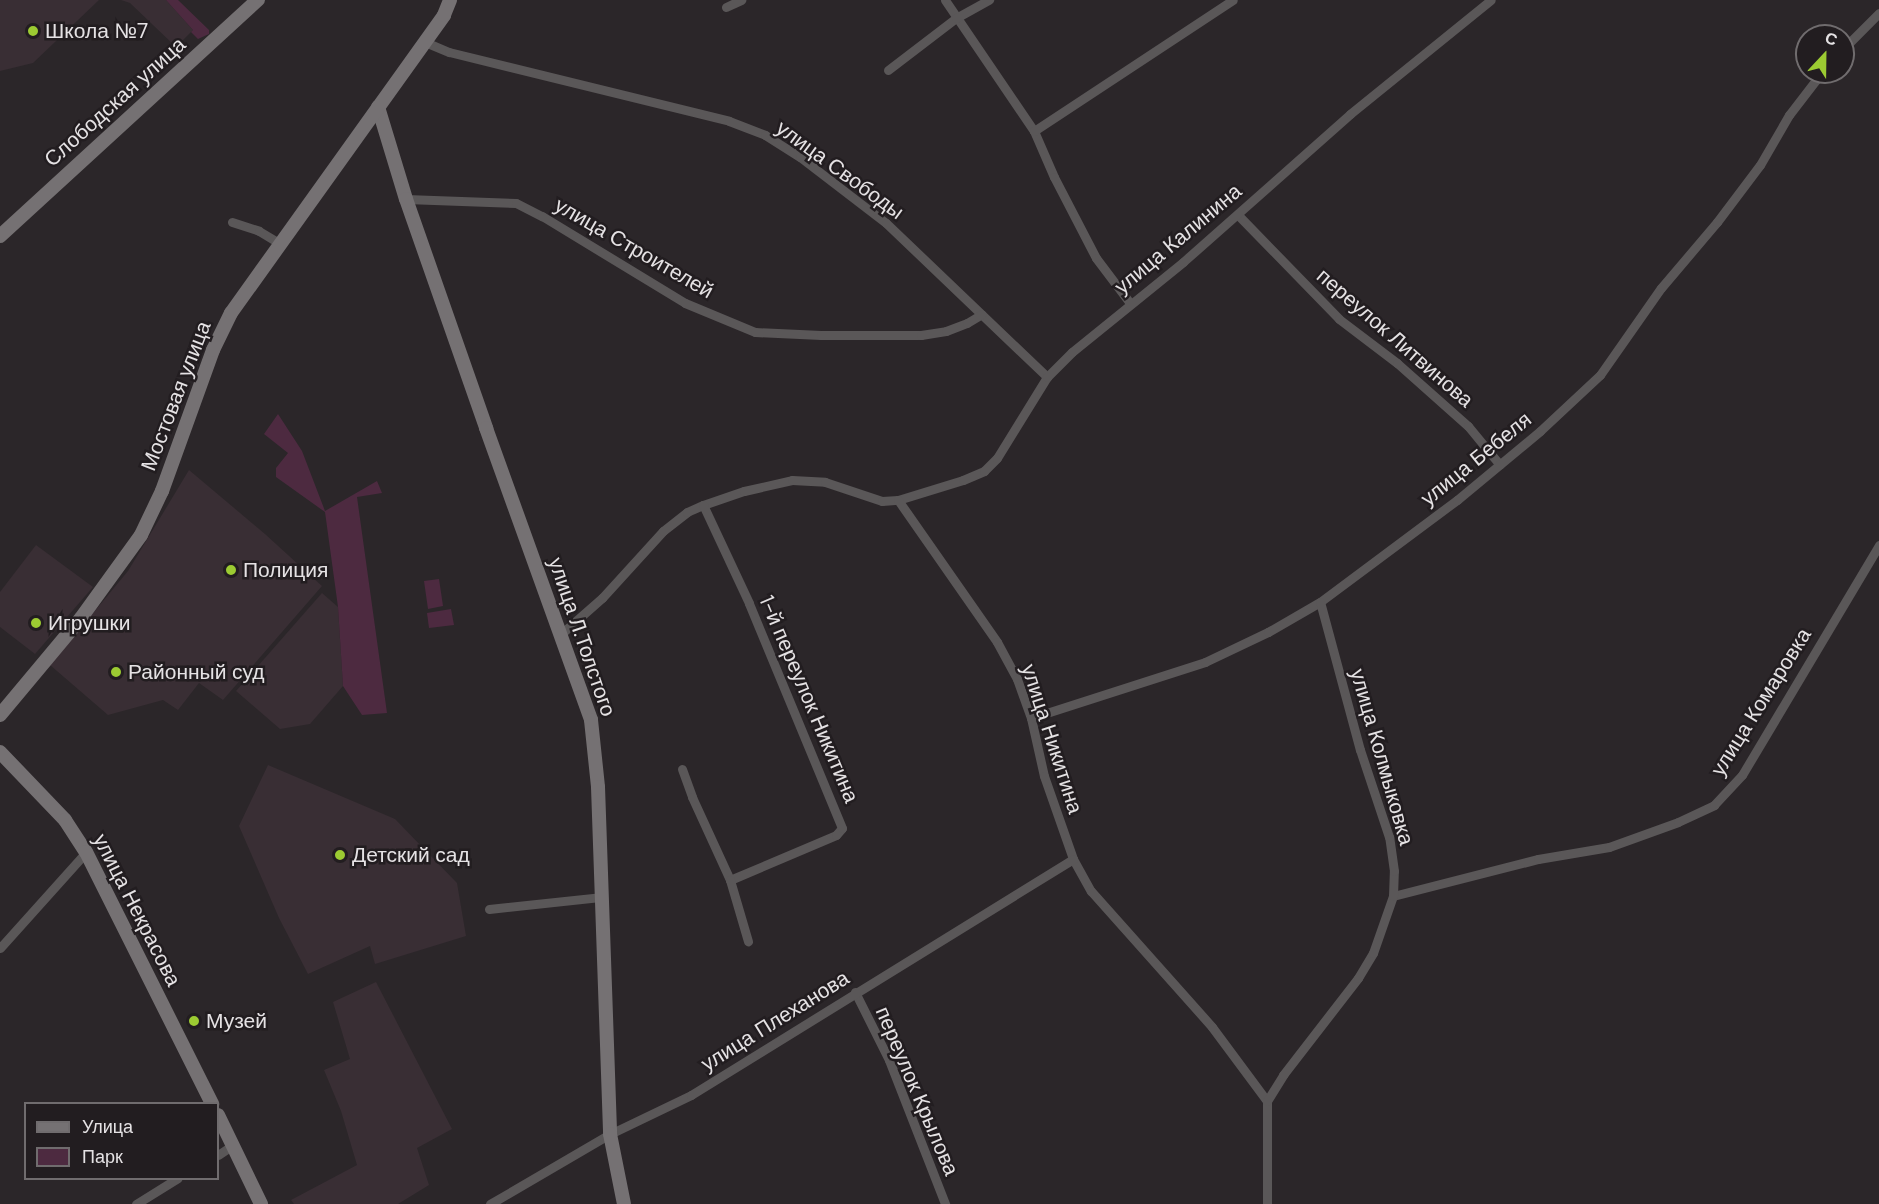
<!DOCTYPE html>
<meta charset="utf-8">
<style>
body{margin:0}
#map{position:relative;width:1879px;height:1204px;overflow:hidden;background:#2b2629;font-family:"DM Sans",sans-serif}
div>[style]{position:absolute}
.built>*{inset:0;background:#392e34}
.green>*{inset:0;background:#4d2a40}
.street>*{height:9px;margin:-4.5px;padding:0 4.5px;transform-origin:4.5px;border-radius:4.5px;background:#5a5758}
.secondary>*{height:14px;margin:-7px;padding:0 7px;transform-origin:7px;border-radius:7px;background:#757173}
.dots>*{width:16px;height:16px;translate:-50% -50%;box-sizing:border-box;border:3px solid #221d20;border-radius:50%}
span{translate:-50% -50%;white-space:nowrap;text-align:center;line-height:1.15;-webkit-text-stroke:5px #221d20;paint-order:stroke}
.poi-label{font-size:21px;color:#e5e2e4}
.left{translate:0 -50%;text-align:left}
.street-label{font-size:21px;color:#e5e2e4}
.legend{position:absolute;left:24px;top:1102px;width:195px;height:78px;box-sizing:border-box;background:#221d20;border:2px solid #706c6e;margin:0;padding:8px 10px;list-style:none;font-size:18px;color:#e5e2e4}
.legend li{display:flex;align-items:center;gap:12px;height:30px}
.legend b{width:30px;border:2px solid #706c6e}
.north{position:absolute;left:1795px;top:24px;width:60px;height:60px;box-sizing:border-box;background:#221d20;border:2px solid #706c6e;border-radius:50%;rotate:22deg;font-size:16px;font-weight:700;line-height:24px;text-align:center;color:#e5e2e4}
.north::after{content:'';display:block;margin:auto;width:21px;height:27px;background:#9ccb32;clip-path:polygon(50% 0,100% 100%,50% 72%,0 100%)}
</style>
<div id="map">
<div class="built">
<i style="clip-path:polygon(0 0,99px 0,33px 63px,0 71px)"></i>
<i style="clip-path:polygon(121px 0,166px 0,193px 30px,176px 47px,130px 3px)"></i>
<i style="clip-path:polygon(189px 470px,265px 534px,322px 586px,223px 700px,199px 683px,178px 710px,163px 700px,108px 715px,50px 665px,128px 571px)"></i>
<i style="clip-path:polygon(36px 545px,93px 587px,35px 654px,0 627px,0 592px)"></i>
<i style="clip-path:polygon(322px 593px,338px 607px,343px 686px,310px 724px,280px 729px,236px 691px)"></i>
<i style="clip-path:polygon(268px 765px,395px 819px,457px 883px,466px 936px,375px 964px,370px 946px,308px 974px,279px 918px,239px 826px)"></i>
<i style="clip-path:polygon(376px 982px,452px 1129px,417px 1148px,429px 1185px,398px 1204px,294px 1204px,291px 1200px,357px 1165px,341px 1111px,324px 1070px,350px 1059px,333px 1002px)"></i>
</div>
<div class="green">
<i style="clip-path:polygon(166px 0,178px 0,209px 30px,209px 34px,198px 39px,191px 32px,193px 30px)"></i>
<i style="clip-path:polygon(278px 414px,302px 451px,325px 511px,377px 481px,382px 493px,357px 497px,387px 713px,362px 715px,343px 686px,338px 607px,325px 512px,276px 477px,276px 468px,288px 453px,264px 434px)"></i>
<i style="clip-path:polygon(439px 579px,443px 606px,428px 609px,424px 581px)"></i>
<i style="clip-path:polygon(451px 609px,454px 625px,429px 628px,427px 613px)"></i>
</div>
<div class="street">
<i style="left:945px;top:0;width:158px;rotate:55.8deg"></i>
<i style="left:1034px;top:131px;width:50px;rotate:66.5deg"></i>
<i style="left:1054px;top:177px;width:91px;rotate:62.6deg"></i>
<i style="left:1096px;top:258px;width:56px;rotate:52.9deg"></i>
<i style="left:726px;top:7px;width:17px;rotate:-25deg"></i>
<i style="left:425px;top:42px;width:26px;rotate:23deg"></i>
<i style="left:449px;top:52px;width:288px;rotate:13.8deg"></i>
<i style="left:729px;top:121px;width:39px;rotate:21deg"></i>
<i style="left:765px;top:135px;width:41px;rotate:32.2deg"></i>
<i style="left:800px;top:157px;width:108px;rotate:37.5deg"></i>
<i style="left:886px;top:223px;width:223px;rotate:43.7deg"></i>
<i style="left:1843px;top:49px;width:51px;rotate:-45deg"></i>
<i style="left:888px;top:70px;width:86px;rotate:-37.4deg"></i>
<i style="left:956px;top:18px;width:38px;rotate:-29deg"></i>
<i style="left:1034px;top:131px;width:238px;rotate:-33.4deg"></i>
<i style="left:406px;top:199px;width:110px;rotate:2.1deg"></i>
<i style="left:516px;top:203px;width:29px;rotate:27deg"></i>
<i style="left:542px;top:216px;width:167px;rotate:31.3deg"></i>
<i style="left:685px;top:303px;width:76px;rotate:22.5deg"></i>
<i style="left:755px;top:332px;width:66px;rotate:2.6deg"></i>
<i style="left:821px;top:335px;width:100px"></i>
<i style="left:921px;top:335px;width:25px;rotate:-9deg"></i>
<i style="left:946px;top:331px;width:22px;rotate:-21deg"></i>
<i style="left:967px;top:323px;width:17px;rotate:-31deg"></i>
<i style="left:1238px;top:215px;width:145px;rotate:45.8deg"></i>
<i style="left:1339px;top:319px;width:73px;rotate:37.2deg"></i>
<i style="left:1397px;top:363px;width:95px;rotate:41.6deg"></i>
<i style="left:1468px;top:426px;width:50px;rotate:50.6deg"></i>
<i style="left:232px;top:222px;width:28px;rotate:18deg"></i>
<i style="left:259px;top:231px;width:26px;rotate:31deg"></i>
<i style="left:898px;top:500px;width:68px;rotate:-17.1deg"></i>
<i style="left:963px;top:480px;width:23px;rotate:-23deg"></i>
<i style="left:984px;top:471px;width:18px;rotate:-45deg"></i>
<i style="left:997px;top:458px;width:95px;rotate:-58.3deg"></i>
<i style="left:1047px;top:377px;width:35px;rotate:-45deg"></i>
<i style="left:1072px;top:352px;width:143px;rotate:-39deg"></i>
<i style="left:1183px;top:262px;width:223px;rotate:-41.5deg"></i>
<i style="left:1350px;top:114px;width:181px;rotate:-39deg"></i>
<i style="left:561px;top:634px;width:55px;rotate:-41.3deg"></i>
<i style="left:602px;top:598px;width:91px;rotate:-47.7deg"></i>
<i style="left:663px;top:531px;width:31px;rotate:-38deg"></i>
<i style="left:687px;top:512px;width:17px;rotate:-24deg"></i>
<i style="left:703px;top:505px;width:43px;rotate:-18.9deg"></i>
<i style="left:744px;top:491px;width:49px;rotate:-12.9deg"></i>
<i style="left:792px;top:480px;width:33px;rotate:3deg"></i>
<i style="left:825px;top:482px;width:60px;rotate:18.4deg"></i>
<i style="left:882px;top:501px;width:16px;rotate:-4deg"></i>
<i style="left:898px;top:500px;width:173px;rotate:55.1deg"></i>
<i style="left:997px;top:642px;width:42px;rotate:61.6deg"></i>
<i style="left:1017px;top:679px;width:41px;rotate:70.3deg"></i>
<i style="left:1031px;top:718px;width:59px;rotate:77.4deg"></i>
<i style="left:1044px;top:776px;width:88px;rotate:70.7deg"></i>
<i style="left:1073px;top:859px;width:37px;rotate:61deg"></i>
<i style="left:1091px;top:891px;width:182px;rotate:48.3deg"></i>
<i style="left:1212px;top:1027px;width:92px;rotate:53.4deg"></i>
<i style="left:1267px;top:1101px;width:103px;rotate:90deg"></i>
<i style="left:1031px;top:718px;width:183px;rotate:-17.8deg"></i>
<i style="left:1205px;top:662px;width:70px;rotate:-25.5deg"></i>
<i style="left:1268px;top:632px;width:60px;rotate:-30deg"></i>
<i style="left:1320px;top:602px;width:171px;rotate:-36.7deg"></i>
<i style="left:1457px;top:500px;width:108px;rotate:-39.7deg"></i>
<i style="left:1540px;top:431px;width:82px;rotate:-43deg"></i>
<i style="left:1600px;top:375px;width:106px;rotate:-55deg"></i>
<i style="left:1661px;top:288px;width:87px;rotate:-49.7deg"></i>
<i style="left:1717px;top:222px;width:71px;rotate:-53deg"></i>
<i style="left:1760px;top:165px;width:58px;rotate:-59.9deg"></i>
<i style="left:1789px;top:115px;width:54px;rotate:-52.5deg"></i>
<i style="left:682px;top:769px;width:30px;rotate:70deg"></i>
<i style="left:692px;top:797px;width:91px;rotate:65.4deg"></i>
<i style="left:730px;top:880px;width:115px;rotate:-23deg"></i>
<i style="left:836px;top:835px;width:9px;rotate:-49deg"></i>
<i style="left:842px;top:828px;width:243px;rotate:-112.5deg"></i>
<i style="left:749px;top:603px;width:108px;rotate:-115.1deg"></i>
<i style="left:730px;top:880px;width:64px;rotate:73.6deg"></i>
<i style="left:1393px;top:896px;width:150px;rotate:-14.3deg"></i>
<i style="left:1538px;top:859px;width:72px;rotate:-9.6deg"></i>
<i style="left:1609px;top:847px;width:73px;rotate:-19.9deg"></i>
<i style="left:1678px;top:822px;width:40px;rotate:-25deg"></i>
<i style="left:1714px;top:805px;width:41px;rotate:-47deg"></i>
<i style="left:1742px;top:775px;width:268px;rotate:-59.2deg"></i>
<i style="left:489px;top:909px;width:114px;rotate:-6.1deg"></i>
<i style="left:0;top:948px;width:129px;rotate:-48.1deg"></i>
<i style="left:855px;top:992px;width:76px;rotate:63.4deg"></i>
<i style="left:889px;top:1060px;width:155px;rotate:68.7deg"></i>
<i style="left:1267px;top:1101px;width:31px;rotate:-58deg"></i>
<i style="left:1283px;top:1075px;width:123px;rotate:-52.3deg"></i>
<i style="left:1358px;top:978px;width:29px;rotate:-59deg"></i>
<i style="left:1373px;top:953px;width:60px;rotate:-70.7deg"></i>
<i style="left:1393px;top:896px;width:25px;rotate:-88deg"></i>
<i style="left:1394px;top:871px;width:34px;rotate:-98deg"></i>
<i style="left:1389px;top:837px;width:92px;rotate:-108.4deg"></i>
<i style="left:1360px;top:750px;width:153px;rotate:-105.1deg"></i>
<i style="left:218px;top:1155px;width:18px;rotate:-34deg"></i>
<i style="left:136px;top:1204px;width:49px;rotate:-31.8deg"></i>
<i style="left:490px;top:1204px;width:139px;rotate:-30.3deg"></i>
<i style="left:610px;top:1134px;width:90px;rotate:-25.7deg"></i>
<i style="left:691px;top:1095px;width:449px;rotate:-31.7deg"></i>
</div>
<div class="secondary">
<i style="left:378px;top:107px;width:96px;rotate:73.1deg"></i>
<i style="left:406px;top:199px;width:243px;rotate:70.7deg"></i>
<i style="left:486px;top:428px;width:310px;rotate:70.2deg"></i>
<i style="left:591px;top:720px;width:67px;rotate:84deg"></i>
<i style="left:598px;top:787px;width:347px;rotate:88deg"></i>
<i style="left:610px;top:1134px;width:71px;rotate:78.7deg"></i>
<i style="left:0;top:236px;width:350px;rotate:-42.5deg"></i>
<i style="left:0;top:715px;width:126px;rotate:-50.1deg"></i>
<i style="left:81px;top:618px;width:102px;rotate:-54.1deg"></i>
<i style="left:141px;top:535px;width:49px;rotate:-64.5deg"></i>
<i style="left:162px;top:491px;width:150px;rotate:-70.1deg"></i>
<i style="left:213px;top:350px;width:41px;rotate:-64.1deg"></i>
<i style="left:231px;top:313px;width:366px;rotate:-54.4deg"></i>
<i style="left:444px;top:15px;width:16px;rotate:-68deg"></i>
<i style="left:0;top:752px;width:94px;rotate:46.3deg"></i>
<i style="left:65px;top:820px;width:38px;rotate:57deg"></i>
<i style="left:86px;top:852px;width:282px;rotate:63.4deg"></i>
<i style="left:218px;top:1115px;width:99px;rotate:64.2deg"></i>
</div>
<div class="dots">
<i style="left:33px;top:31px;background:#9ccb32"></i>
<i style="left:231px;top:570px;background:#9ccb32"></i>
<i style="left:36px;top:623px;background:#9ccb32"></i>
<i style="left:116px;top:672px;background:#9ccb32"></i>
<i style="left:340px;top:855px;background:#9ccb32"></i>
<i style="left:194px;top:1021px;background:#9ccb32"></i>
</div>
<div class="poi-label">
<span class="left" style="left:45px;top:31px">Школа №7</span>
<span class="left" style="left:243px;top:570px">Полиция</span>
<span class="left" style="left:48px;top:623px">Игрушки</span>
<span class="left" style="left:128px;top:672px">Районный суд</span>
<span class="left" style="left:352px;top:855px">Детский сад</span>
<span class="left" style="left:206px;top:1021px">Музей</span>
</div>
<div class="street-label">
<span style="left:115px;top:102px;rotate:-42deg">Слободская улица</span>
<span style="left:840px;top:170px;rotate:36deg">улица Свободы</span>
<span style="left:1178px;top:239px;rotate:-40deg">улица Калинина</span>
<span style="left:634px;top:248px;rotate:30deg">улица Строителей</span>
<span style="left:1395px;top:338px;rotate:41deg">переулок Литвинова</span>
<span style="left:176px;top:396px;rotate:-69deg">Мостовая улица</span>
<span style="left:1476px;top:459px;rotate:-39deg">улица Бебеля</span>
<span style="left:582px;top:637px;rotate:71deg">улица Л.Толстого</span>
<span style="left:809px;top:699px;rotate:67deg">1-й переулок Никитина</span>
<span style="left:1761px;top:702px;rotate:-58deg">улица Комаровка</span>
<span style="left:1052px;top:739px;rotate:72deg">улица Никитина</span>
<span style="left:1382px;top:757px;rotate:74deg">улица Колмыковка</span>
<span style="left:137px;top:910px;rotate:63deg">улица Некрасова</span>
<span style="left:775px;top:1021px;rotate:-32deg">улица Плеханова</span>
<span style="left:917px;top:1091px;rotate:67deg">переулок Крылова</span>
</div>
<ul class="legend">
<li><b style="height:8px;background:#757173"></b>Улица</li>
<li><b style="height:16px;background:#4d2a40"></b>Парк</li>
</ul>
<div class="north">С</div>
</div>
